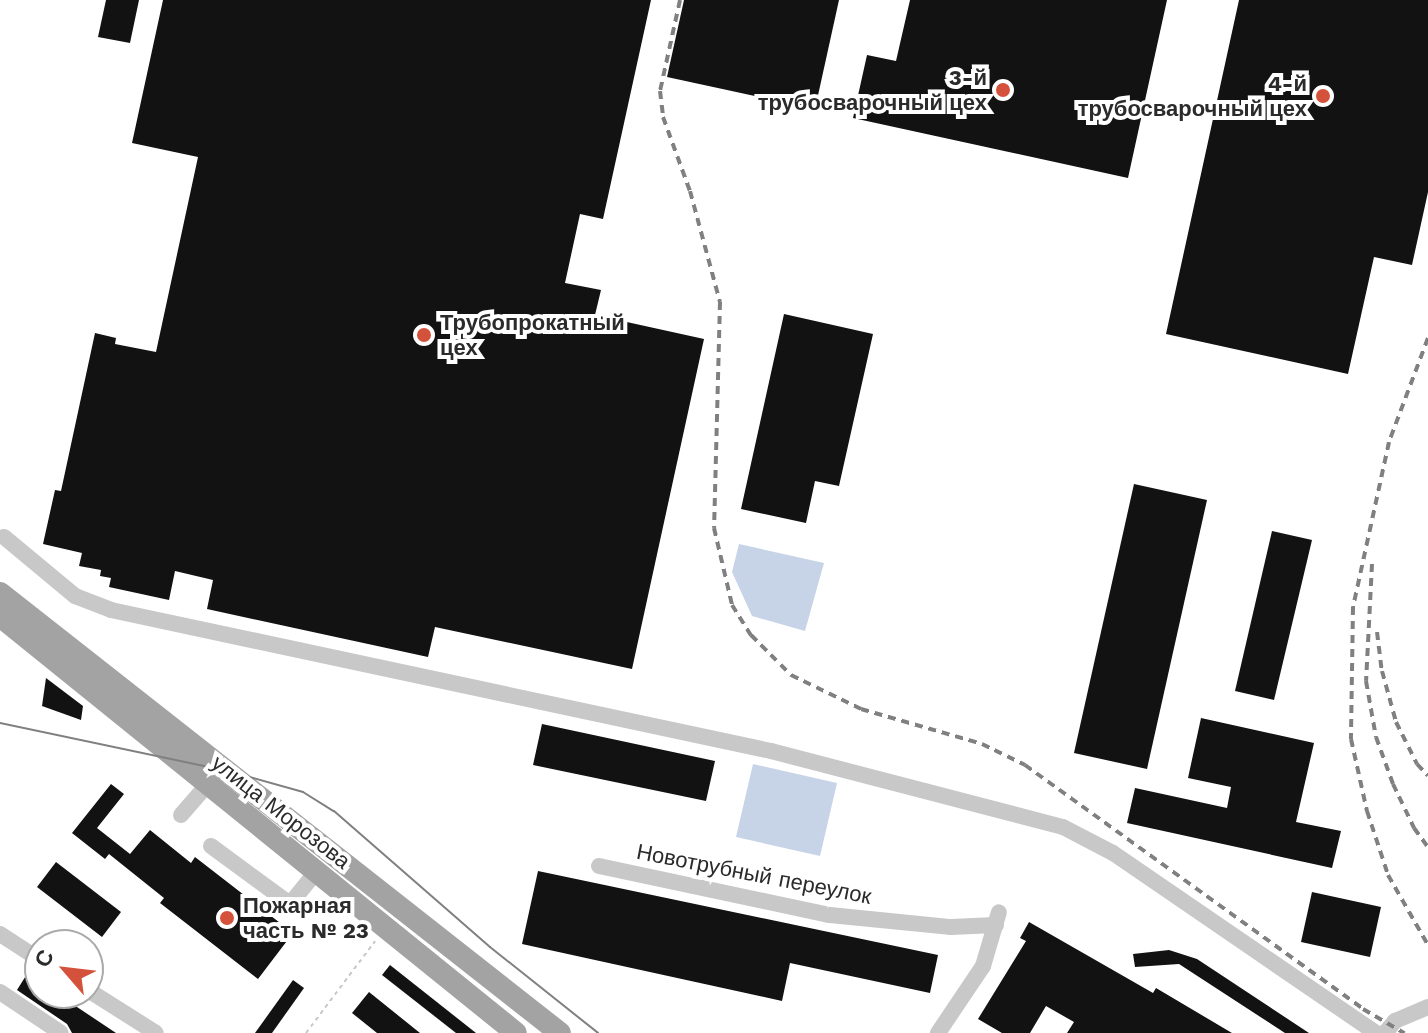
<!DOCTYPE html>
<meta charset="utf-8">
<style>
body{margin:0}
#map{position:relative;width:1428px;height:1033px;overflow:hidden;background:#fff;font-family:"Work Sans",sans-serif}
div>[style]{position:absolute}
.water>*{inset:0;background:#c7d4e7}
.building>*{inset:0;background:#121212}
.path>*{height:2px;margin-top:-1px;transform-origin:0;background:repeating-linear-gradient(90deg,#c8c8c8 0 4px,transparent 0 8px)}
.minor>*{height:16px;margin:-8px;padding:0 8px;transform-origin:8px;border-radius:8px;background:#c8c8c8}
.major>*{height:22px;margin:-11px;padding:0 11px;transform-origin:11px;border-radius:11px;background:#a3a3a3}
.tram>*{height:2px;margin:-1px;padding:0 1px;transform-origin:1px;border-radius:1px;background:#808080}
.rail>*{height:4px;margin-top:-2px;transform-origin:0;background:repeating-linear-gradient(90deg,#808080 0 8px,transparent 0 14px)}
.dots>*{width:22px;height:22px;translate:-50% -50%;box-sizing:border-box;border:4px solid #fff;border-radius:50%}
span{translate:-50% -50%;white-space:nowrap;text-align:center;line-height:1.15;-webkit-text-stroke:8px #fff;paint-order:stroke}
.poi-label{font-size:22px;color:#2b2b2b;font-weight:700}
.right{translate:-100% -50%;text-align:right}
.left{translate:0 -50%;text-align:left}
.street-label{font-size:22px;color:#2b2b2b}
.north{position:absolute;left:24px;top:929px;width:80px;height:80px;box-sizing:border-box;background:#fff;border:2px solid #aaa;border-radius:50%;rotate:298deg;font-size:22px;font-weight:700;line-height:32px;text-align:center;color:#2b2b2b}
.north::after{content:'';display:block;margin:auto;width:28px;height:36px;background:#d4513c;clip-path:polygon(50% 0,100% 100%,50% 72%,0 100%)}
</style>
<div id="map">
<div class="water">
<i style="clip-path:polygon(739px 544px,824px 563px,805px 631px,752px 616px,732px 572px)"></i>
<i style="clip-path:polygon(753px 764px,837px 783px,820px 856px,736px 837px)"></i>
</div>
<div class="building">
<i style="clip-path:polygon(106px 0,139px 0,130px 43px,98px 37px)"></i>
<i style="clip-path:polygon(163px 0,651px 0,603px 219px,580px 214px,565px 283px,601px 290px,595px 315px,704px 339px,632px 669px,435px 627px,428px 657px,207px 609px,213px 580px,175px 571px,169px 600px,109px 587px,111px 578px,100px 576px,101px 570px,79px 566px,82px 553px,43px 544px,55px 490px,61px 491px,95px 333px,116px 338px,115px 344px,156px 352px,198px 157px,132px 143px)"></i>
<i style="clip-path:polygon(684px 0,839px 0,815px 109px,667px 77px)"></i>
<i style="clip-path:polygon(910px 0,1167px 0,1128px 178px,853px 118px,867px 55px,896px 61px)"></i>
<i style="clip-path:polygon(1239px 0,1428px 0,1428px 192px,1412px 265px,1374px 257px,1348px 374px,1166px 334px)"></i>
<i style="clip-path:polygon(784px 314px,873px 334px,839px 486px,815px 481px,806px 523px,741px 509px)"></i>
<i style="clip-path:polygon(1134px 484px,1207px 500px,1147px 769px,1074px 753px)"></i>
<i style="clip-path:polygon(1272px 531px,1312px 540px,1274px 700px,1235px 691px)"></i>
<i style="clip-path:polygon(46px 678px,83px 706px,81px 720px,42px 706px)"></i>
<i style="clip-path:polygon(1201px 718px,1314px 743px,1296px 822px,1341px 831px,1332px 868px,1127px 823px,1135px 788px,1227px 808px,1231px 787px,1188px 778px)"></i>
<i style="clip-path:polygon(542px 724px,715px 761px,706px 801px,533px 765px)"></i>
<i style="clip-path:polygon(111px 784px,124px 794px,97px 828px,130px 854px,150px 830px,191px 863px,195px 857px,293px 933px,258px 979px,160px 903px,164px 898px,109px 854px,105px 859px,72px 833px)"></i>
<i style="clip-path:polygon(56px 862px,121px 912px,102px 937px,37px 887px)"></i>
<i style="clip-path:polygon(538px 871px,938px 955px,930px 993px,790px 963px,782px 1001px,522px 944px)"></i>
<i style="clip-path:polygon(1312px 892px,1381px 907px,1370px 957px,1301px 942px)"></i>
<i style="clip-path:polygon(1029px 922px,1153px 993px,1156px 988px,1232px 1033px,1067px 1033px,1074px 1022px,1046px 1006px,1030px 1033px,1002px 1033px,978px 1019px,1026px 941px,1020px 938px)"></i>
<i style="clip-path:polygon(1169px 950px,1197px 959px,1309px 1033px,1285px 1033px,1179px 964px,1135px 967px,1133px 954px)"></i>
<i style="clip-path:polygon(390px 965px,476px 1033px,456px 1033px,382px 975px)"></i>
<i style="clip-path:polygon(27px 974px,40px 983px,40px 993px,56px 993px,116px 1033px,72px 1033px,67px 1024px,17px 990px)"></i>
<i style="clip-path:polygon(293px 980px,304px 988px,272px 1033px,255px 1033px)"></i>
<i style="clip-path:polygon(369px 992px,420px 1033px,377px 1033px,352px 1013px)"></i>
</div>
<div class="path">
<i style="left:306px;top:1033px;width:115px;rotate:-53.1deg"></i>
</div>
<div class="minor">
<i style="left:4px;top:537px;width:92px;rotate:39.7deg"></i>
<i style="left:75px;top:596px;width:39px;rotate:21deg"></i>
<i style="left:111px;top:610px;width:675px;rotate:12.06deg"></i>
<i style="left:771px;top:751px;width:302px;rotate:14.6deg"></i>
<i style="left:1063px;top:827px;width:56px;rotate:27.5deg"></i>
<i style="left:1113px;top:853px;width:319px;rotate:34.4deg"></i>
<i style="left:181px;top:815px;width:40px;rotate:-49deg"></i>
<i style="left:211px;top:846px;width:98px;rotate:36.3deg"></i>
<i style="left:290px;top:904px;width:40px;rotate:-51deg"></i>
<i style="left:599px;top:866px;width:236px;rotate:12deg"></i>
<i style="left:830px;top:915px;width:122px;rotate:5.7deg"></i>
<i style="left:951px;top:927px;width:45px;rotate:-2.5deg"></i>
<i style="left:0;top:934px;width:48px;rotate:33deg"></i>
<i style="left:88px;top:990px;width:80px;rotate:32.3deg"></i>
<i style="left:0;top:992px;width:73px;rotate:33.9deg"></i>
<i style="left:938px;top:1033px;width:81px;rotate:-56.1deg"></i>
<i style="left:983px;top:966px;width:56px;rotate:-73.5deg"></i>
<i style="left:1385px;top:1033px;width:16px;rotate:-50deg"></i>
<i style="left:1395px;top:1021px;width:36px;rotate:-23deg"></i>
</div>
<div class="major">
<i style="left:0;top:593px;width:712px;rotate:38.16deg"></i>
<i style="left:0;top:616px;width:663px;rotate:38.94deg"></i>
</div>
<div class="tram">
<i style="left:0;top:723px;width:233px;rotate:11.9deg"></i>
<i style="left:228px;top:771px;width:78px;rotate:15.6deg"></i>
<i style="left:303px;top:792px;width:36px;rotate:32deg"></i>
<i style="left:334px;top:811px;width:207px;rotate:41.1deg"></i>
<i style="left:490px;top:947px;width:138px;rotate:38.5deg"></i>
</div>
<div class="rail">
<i style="left:680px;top:0;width:93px;rotate:102.4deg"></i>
<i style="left:660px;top:91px;width:26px;rotate:83deg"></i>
<i style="left:663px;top:117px;width:79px;rotate:70deg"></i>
<i style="left:690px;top:191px;width:115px;rotate:74.9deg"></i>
<i style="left:720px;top:302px;width:226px;rotate:91.5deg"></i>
<i style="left:714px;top:528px;width:79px;rotate:76.8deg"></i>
<i style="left:732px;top:605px;width:36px;rotate:58deg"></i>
<i style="left:751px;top:635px;width:57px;rotate:45deg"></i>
<i style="left:791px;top:675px;width:78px;rotate:25.9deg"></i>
<i style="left:861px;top:709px;width:126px;rotate:16.1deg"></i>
<i style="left:982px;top:744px;width:48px;rotate:26deg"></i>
<i style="left:1025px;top:765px;width:417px;rotate:35.8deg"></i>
<i style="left:1363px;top:1009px;width:48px;rotate:30.3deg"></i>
<i style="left:1428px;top:338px;width:111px;rotate:110.6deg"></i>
<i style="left:1389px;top:442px;width:169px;rotate:102.3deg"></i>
<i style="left:1353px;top:607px;width:132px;rotate:90.9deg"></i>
<i style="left:1351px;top:739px;width:74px;rotate:77.5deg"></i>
<i style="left:1367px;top:811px;width:67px;rotate:71.8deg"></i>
<i style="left:1388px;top:875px;width:81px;rotate:60.3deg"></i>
<i style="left:1372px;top:564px;width:117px;rotate:92.9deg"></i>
<i style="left:1366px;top:681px;width:57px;rotate:79.9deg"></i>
<i style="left:1376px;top:737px;width:50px;rotate:70.1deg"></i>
<i style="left:1393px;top:784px;width:49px;rotate:64.5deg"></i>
<i style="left:1414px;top:828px;width:24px;rotate:54deg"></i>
<i style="left:1377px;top:632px;width:39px;rotate:83deg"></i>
<i style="left:1382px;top:671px;width:53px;rotate:74.6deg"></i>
<i style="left:1396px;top:722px;width:47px;rotate:63.4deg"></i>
<i style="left:1417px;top:764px;width:16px;rotate:47deg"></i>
</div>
<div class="dots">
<i style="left:1003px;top:90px;background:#d4513c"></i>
<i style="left:1323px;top:96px;background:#d4513c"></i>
<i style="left:424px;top:335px;background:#d4513c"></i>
<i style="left:227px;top:918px;background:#d4513c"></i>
</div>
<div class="poi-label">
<span class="right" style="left:987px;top:90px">3-й<br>трубосварочный цех</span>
<span class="right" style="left:1307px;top:96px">4-й<br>трубосварочный цех</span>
<span class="left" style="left:440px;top:335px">Трубопрокатный<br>цех</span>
<span class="left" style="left:243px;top:918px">Пожарная<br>часть № 23</span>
</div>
<div class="street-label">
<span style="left:281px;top:812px;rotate:38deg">улица Морозова</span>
<span style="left:754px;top:874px;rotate:11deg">Новотрубный переулок</span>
</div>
<div class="north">С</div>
</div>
